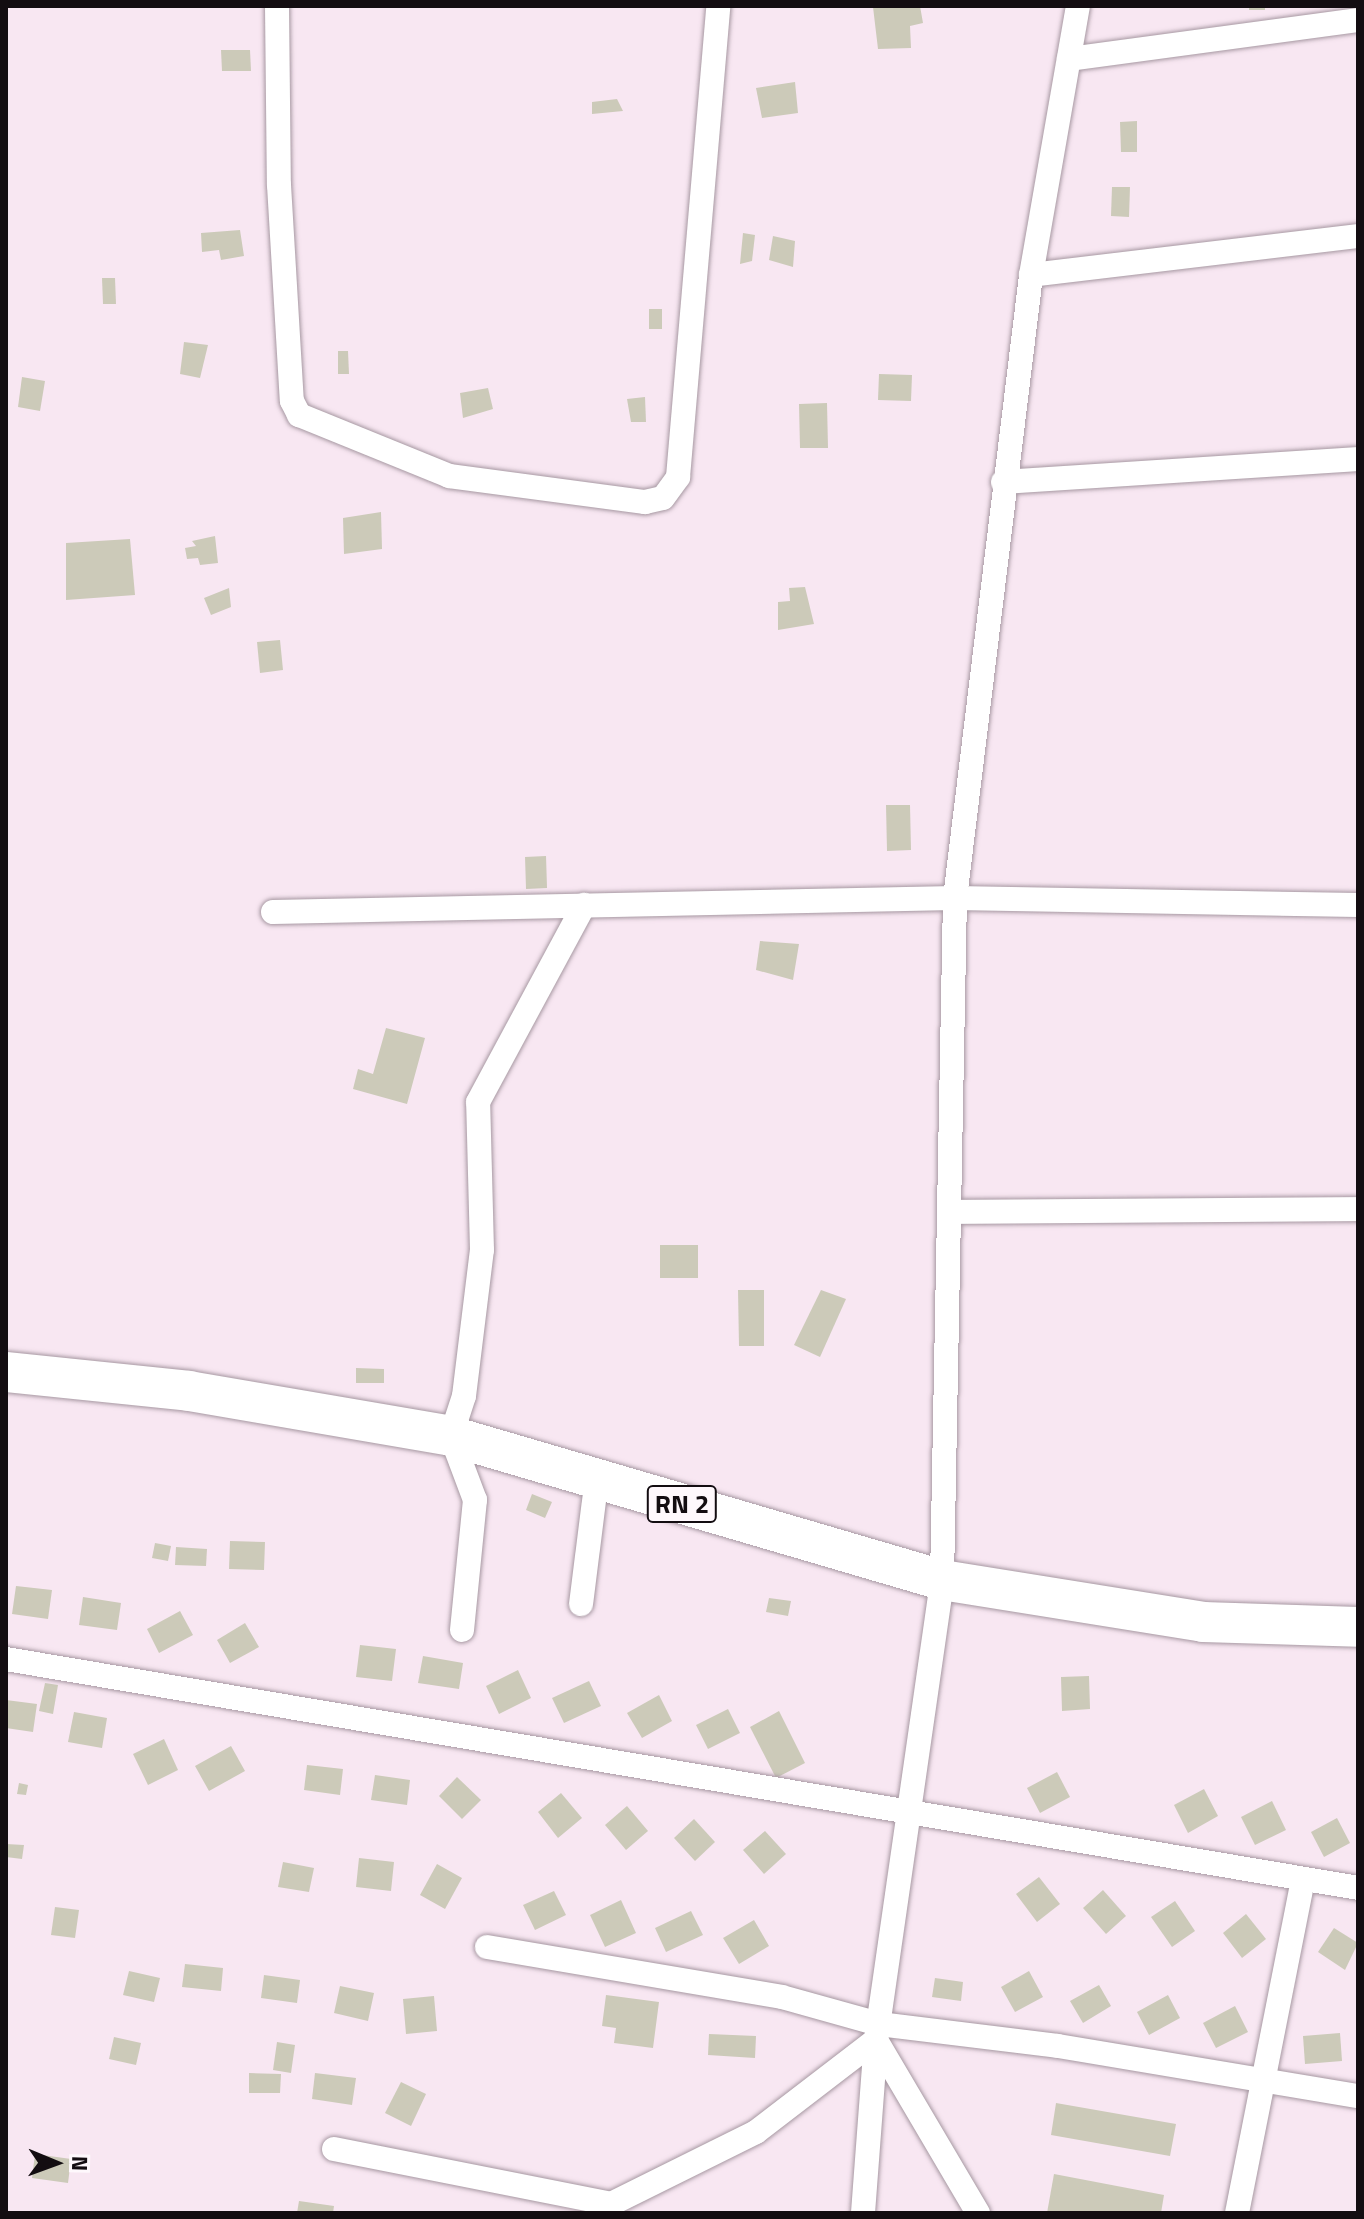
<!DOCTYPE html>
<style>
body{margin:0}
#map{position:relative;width:1364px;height:2219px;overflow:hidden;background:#f8e7f2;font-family:"Titillium Web",sans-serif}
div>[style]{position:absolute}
.building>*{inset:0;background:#cccab9}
.roads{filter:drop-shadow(0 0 2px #a798a2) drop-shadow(0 0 2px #a798a2)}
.minor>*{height:24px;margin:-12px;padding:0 12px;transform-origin:12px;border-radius:12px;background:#fff}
.primary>*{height:40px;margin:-20px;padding:0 20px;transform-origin:20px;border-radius:20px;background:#fff}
span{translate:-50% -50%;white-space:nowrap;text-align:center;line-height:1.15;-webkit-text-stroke:6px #fef8fc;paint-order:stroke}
.shield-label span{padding:2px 6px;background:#fef8fc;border:2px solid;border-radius:6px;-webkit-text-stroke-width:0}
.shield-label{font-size:26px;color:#130d11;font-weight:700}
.frame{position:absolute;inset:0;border:8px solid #130d11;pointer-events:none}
.north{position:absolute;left:16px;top:2123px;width:80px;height:80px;-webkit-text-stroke:6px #fef8fc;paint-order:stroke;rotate:91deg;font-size:22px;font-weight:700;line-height:32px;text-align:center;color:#130d11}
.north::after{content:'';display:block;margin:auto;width:28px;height:36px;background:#130d11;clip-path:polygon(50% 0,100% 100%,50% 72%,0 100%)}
</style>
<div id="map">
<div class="building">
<i style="clip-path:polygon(920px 6px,923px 23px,910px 26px,911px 48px,878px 49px,873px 7px)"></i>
<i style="clip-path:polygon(1249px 6px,1265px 6px,1265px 10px,1249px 10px)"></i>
<i style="clip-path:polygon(221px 50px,250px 50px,251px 71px,222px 71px)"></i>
<i style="clip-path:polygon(795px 82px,798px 113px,762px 118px,756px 88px)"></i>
<i style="clip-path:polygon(617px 99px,623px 111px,592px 114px,592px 102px)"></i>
<i style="clip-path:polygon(1137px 121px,1137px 152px,1121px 152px,1120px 122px)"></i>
<i style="clip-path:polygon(1112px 187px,1130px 187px,1129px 217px,1111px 216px)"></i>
<i style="clip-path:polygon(240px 230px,244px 256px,221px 260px,219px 250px,202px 252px,201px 233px)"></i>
<i style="clip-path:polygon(743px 233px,755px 235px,752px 261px,740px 264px)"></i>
<i style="clip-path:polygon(773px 236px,795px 241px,793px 267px,769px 260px)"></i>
<i style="clip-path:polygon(102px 278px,115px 278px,116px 304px,103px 304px)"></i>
<i style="clip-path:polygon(649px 309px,662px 309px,662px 329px,649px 329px)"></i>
<i style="clip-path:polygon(184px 342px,208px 345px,200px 378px,180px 374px)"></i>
<i style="clip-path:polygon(338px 351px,348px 351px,349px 374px,338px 374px)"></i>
<i style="clip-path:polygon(879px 374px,912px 375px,911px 401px,878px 400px)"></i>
<i style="clip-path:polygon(22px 377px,45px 381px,40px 411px,18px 407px)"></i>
<i style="clip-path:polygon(488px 388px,493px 409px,463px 418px,460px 393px)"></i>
<i style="clip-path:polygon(645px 397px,646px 422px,631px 422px,627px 399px)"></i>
<i style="clip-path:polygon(827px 403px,828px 448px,800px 448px,799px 404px)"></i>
<i style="clip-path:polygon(381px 512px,382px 549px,344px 554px,343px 518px)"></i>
<i style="clip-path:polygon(215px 536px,218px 563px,200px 565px,198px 558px,187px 559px,185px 548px,196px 546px,192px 541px)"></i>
<i style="clip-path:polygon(130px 539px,135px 595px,66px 600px,66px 543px)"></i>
<i style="clip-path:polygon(805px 587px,814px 624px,778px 630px,778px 602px,790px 601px,789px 588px)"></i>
<i style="clip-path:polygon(229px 588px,231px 607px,211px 615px,204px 598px)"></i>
<i style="clip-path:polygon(280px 640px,283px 670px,260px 673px,257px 642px)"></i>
<i style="clip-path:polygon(886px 805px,910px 805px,911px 850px,887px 851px)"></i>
<i style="clip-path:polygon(546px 856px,547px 888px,526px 889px,525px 857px)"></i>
<i style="clip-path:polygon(760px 941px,799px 944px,793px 980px,756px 970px)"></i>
<i style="clip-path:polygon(386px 1028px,425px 1038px,407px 1104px,353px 1089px,358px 1069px,373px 1074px)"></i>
<i style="clip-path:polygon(660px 1245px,698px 1245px,698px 1278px,660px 1278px)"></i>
<i style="clip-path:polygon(738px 1290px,764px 1290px,764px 1346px,739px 1346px)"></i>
<i style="clip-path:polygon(821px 1290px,846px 1299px,820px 1357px,794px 1345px)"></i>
<i style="clip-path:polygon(356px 1368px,384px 1369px,384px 1383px,356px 1383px)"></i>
<i style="clip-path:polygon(532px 1494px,552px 1502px,545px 1518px,526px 1510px)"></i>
<i style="clip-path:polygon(230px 1541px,265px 1542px,264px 1570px,229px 1569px)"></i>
<i style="clip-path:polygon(155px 1543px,171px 1546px,168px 1561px,152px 1558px)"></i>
<i style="clip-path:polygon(176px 1547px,207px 1549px,206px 1566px,175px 1565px)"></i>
<i style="clip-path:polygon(16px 1586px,52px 1590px,48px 1619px,12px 1614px)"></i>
<i style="clip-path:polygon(83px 1597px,121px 1603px,117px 1630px,79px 1625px)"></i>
<i style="clip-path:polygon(769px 1598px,791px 1601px,788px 1616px,766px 1612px)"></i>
<i style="clip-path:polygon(180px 1611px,193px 1635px,159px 1653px,147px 1629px)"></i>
<i style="clip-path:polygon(245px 1623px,259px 1647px,230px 1663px,217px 1640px)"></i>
<i style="clip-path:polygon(360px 1645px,396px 1649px,392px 1681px,356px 1677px)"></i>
<i style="clip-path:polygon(423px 1656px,463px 1663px,459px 1689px,418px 1683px)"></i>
<i style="clip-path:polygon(518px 1670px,531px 1698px,499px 1714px,486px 1686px)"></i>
<i style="clip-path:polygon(1089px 1676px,1090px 1709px,1062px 1711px,1061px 1677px)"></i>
<i style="clip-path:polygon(589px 1681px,601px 1706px,564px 1723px,552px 1698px)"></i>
<i style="clip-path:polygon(45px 1683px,58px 1685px,53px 1714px,39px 1711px)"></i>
<i style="clip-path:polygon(659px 1695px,672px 1721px,642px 1738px,627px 1713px)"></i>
<i style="clip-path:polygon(6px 1700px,37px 1704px,33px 1732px,6px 1728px)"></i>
<i style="clip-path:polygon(728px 1709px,740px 1733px,708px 1749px,696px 1725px)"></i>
<i style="clip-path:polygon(779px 1711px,805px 1763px,776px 1778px,750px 1727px)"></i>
<i style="clip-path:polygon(74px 1712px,107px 1718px,102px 1748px,68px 1742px)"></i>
<i style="clip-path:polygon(164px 1739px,178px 1770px,148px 1785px,133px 1754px)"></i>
<i style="clip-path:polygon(231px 1746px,245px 1771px,209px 1791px,195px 1766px)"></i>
<i style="clip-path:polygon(307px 1765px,343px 1769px,340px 1795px,304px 1790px)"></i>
<i style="clip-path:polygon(1057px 1772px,1070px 1797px,1040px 1813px,1027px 1788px)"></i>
<i style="clip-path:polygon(375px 1775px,410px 1780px,407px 1805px,371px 1800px)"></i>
<i style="clip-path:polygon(457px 1777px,481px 1800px,462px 1819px,439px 1796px)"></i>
<i style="clip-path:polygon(19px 1783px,28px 1785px,26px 1795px,17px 1794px)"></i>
<i style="clip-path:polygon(1204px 1789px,1218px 1816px,1188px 1833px,1174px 1805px)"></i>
<i style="clip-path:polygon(561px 1793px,582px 1818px,558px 1838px,538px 1812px)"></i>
<i style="clip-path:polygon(1272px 1801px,1286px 1830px,1255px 1845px,1241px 1817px)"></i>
<i style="clip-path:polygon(627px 1806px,648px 1831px,626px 1850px,605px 1825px)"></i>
<i style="clip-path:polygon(1337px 1818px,1350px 1843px,1324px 1857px,1311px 1832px)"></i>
<i style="clip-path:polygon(694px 1819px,715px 1842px,695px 1861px,674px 1838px)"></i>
<i style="clip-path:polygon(765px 1831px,786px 1854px,764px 1874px,743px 1850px)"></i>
<i style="clip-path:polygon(6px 1844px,24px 1845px,22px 1859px,6px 1857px)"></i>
<i style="clip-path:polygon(359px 1858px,394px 1862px,391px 1891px,356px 1887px)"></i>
<i style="clip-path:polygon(283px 1862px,314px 1868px,309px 1892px,278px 1887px)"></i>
<i style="clip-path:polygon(437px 1864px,462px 1878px,445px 1909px,420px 1895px)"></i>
<i style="clip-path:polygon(1039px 1877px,1060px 1904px,1037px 1922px,1016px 1894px)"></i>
<i style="clip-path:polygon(1103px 1890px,1126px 1916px,1106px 1934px,1083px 1908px)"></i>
<i style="clip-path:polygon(554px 1891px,566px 1915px,535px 1930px,523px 1905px)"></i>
<i style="clip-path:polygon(621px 1900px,636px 1933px,605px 1947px,590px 1915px)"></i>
<i style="clip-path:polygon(1175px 1901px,1195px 1931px,1172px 1947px,1151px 1917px)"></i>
<i style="clip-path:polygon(55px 1907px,79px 1910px,75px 1938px,51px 1935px)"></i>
<i style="clip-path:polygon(691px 1911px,703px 1935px,666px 1952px,655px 1928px)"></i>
<i style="clip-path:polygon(1246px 1914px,1266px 1939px,1242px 1958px,1223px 1933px)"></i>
<i style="clip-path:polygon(754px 1920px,769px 1946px,739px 1964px,723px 1938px)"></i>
<i style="clip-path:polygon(1334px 1928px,1358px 1943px,1345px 1970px,1318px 1952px)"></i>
<i style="clip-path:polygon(185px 1964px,223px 1968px,221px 1991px,182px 1987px)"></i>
<i style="clip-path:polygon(129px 1971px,160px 1978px,154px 2002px,123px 1995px)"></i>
<i style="clip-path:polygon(1029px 1971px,1043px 1997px,1015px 2012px,1001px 1987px)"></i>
<i style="clip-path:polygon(264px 1975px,300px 1980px,297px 2003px,261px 1998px)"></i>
<i style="clip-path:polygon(935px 1978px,963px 1982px,961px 2001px,932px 1997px)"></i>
<i style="clip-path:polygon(1099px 1985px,1111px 2006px,1083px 2023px,1070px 2001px)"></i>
<i style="clip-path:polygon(340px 1986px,374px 1993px,368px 2021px,334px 2013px)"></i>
<i style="clip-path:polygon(606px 1995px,659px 2002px,653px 2048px,614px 2043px,616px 2028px,602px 2026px)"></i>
<i style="clip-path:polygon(1168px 1995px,1180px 2018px,1149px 2035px,1137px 2012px)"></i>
<i style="clip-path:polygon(434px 1996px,437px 2031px,406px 2034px,403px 1999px)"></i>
<i style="clip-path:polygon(1235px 2006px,1248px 2032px,1216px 2048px,1203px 2023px)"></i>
<i style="clip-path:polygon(1340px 2033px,1342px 2061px,1305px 2064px,1303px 2036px)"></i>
<i style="clip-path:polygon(709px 2034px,756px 2036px,755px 2058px,708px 2055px)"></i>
<i style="clip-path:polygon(114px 2037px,141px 2043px,136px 2065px,109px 2059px)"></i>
<i style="clip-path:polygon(277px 2042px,295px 2045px,291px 2073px,273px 2070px)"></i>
<i style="clip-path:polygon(249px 2073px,281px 2074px,280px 2093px,249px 2093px)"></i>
<i style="clip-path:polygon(315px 2073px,356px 2078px,352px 2105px,312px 2099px)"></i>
<i style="clip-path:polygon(401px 2082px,426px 2094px,411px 2126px,385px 2113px)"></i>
<i style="clip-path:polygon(1056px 2103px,1176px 2124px,1170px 2156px,1051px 2135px)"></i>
<i style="clip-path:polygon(35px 2154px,71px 2159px,68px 2183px,32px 2178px)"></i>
<i style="clip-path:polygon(1054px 2174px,1164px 2195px,1161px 2213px,1047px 2213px)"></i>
<i style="clip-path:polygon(299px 2201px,334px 2206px,333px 2213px,297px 2213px)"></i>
</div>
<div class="roads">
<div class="minor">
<i style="left:277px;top:6px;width:179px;rotate:89.4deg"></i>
<i style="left:279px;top:185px;width:216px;rotate:86.6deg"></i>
<i style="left:292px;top:401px;width:16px;rotate:63deg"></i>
<i style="left:299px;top:415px;width:162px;rotate:22.1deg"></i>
<i style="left:449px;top:476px;width:198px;rotate:7.6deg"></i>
<i style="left:645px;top:502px;width:18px;rotate:-13deg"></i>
<i style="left:663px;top:498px;width:26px;rotate:-54deg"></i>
<i style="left:678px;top:477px;width:473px;rotate:-85.1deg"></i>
<i style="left:1069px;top:59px;width:292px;rotate:-7.7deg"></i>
<i style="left:1031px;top:275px;width:329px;rotate:-6.8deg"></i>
<i style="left:1003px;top:482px;width:356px;rotate:-3.7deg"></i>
<i style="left:273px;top:912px;width:682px;rotate:-1.18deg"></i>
<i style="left:955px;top:898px;width:403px;rotate:1deg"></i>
<i style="left:952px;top:1212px;width:406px;rotate:-0.4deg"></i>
<i style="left:581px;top:1604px;width:127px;rotate:-82.8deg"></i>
<i style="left:462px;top:1630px;width:131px;rotate:-84.3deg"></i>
<i style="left:475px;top:1500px;width:68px;rotate:-110.6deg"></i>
<i style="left:451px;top:1436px;width:42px;rotate:-72deg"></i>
<i style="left:464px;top:1396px;width:147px;rotate:-83deg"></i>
<i style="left:482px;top:1250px;width:148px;rotate:-91.5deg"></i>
<i style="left:478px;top:1102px;width:224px;rotate:-61.7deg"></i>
<i style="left:6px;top:1659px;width:1371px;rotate:9.61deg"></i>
<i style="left:487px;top:1947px;width:299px;rotate:9.6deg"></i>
<i style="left:782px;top:1997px;width:101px;rotate:15.6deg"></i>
<i style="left:879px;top:2024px;width:180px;rotate:7deg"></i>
<i style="left:1058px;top:2046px;width:304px;rotate:9.5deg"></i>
<i style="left:334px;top:2149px;width:282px;rotate:11.2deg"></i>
<i style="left:611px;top:2204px;width:162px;rotate:-26.4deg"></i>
<i style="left:756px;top:2132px;width:151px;rotate:-37.5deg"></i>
<i style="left:876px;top:2040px;width:201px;rotate:59.5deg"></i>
<i style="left:863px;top:2213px;width:173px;rotate:-85.7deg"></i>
<i style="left:876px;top:2040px;width:465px;rotate:-81.8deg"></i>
<i style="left:942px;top:1580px;width:682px;rotate:-88.91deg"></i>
<i style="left:955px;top:898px;width:628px;rotate:-83.04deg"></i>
<i style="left:1031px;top:275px;width:273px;rotate:-80.1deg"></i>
<i style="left:1237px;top:2213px;width:340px;rotate:-78.8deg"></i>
</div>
<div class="primary">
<i style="left:6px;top:1372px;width:184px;rotate:5.9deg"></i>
<i style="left:189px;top:1391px;width:266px;rotate:9.7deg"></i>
<i style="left:451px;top:1436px;width:512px;rotate:16.35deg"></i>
<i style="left:942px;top:1580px;width:264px;rotate:9.1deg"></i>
<i style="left:1203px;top:1622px;width:155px;rotate:1.8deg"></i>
</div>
</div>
<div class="shield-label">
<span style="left:682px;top:1504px">RN 2</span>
</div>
<div class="frame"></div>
<div class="north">N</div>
</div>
